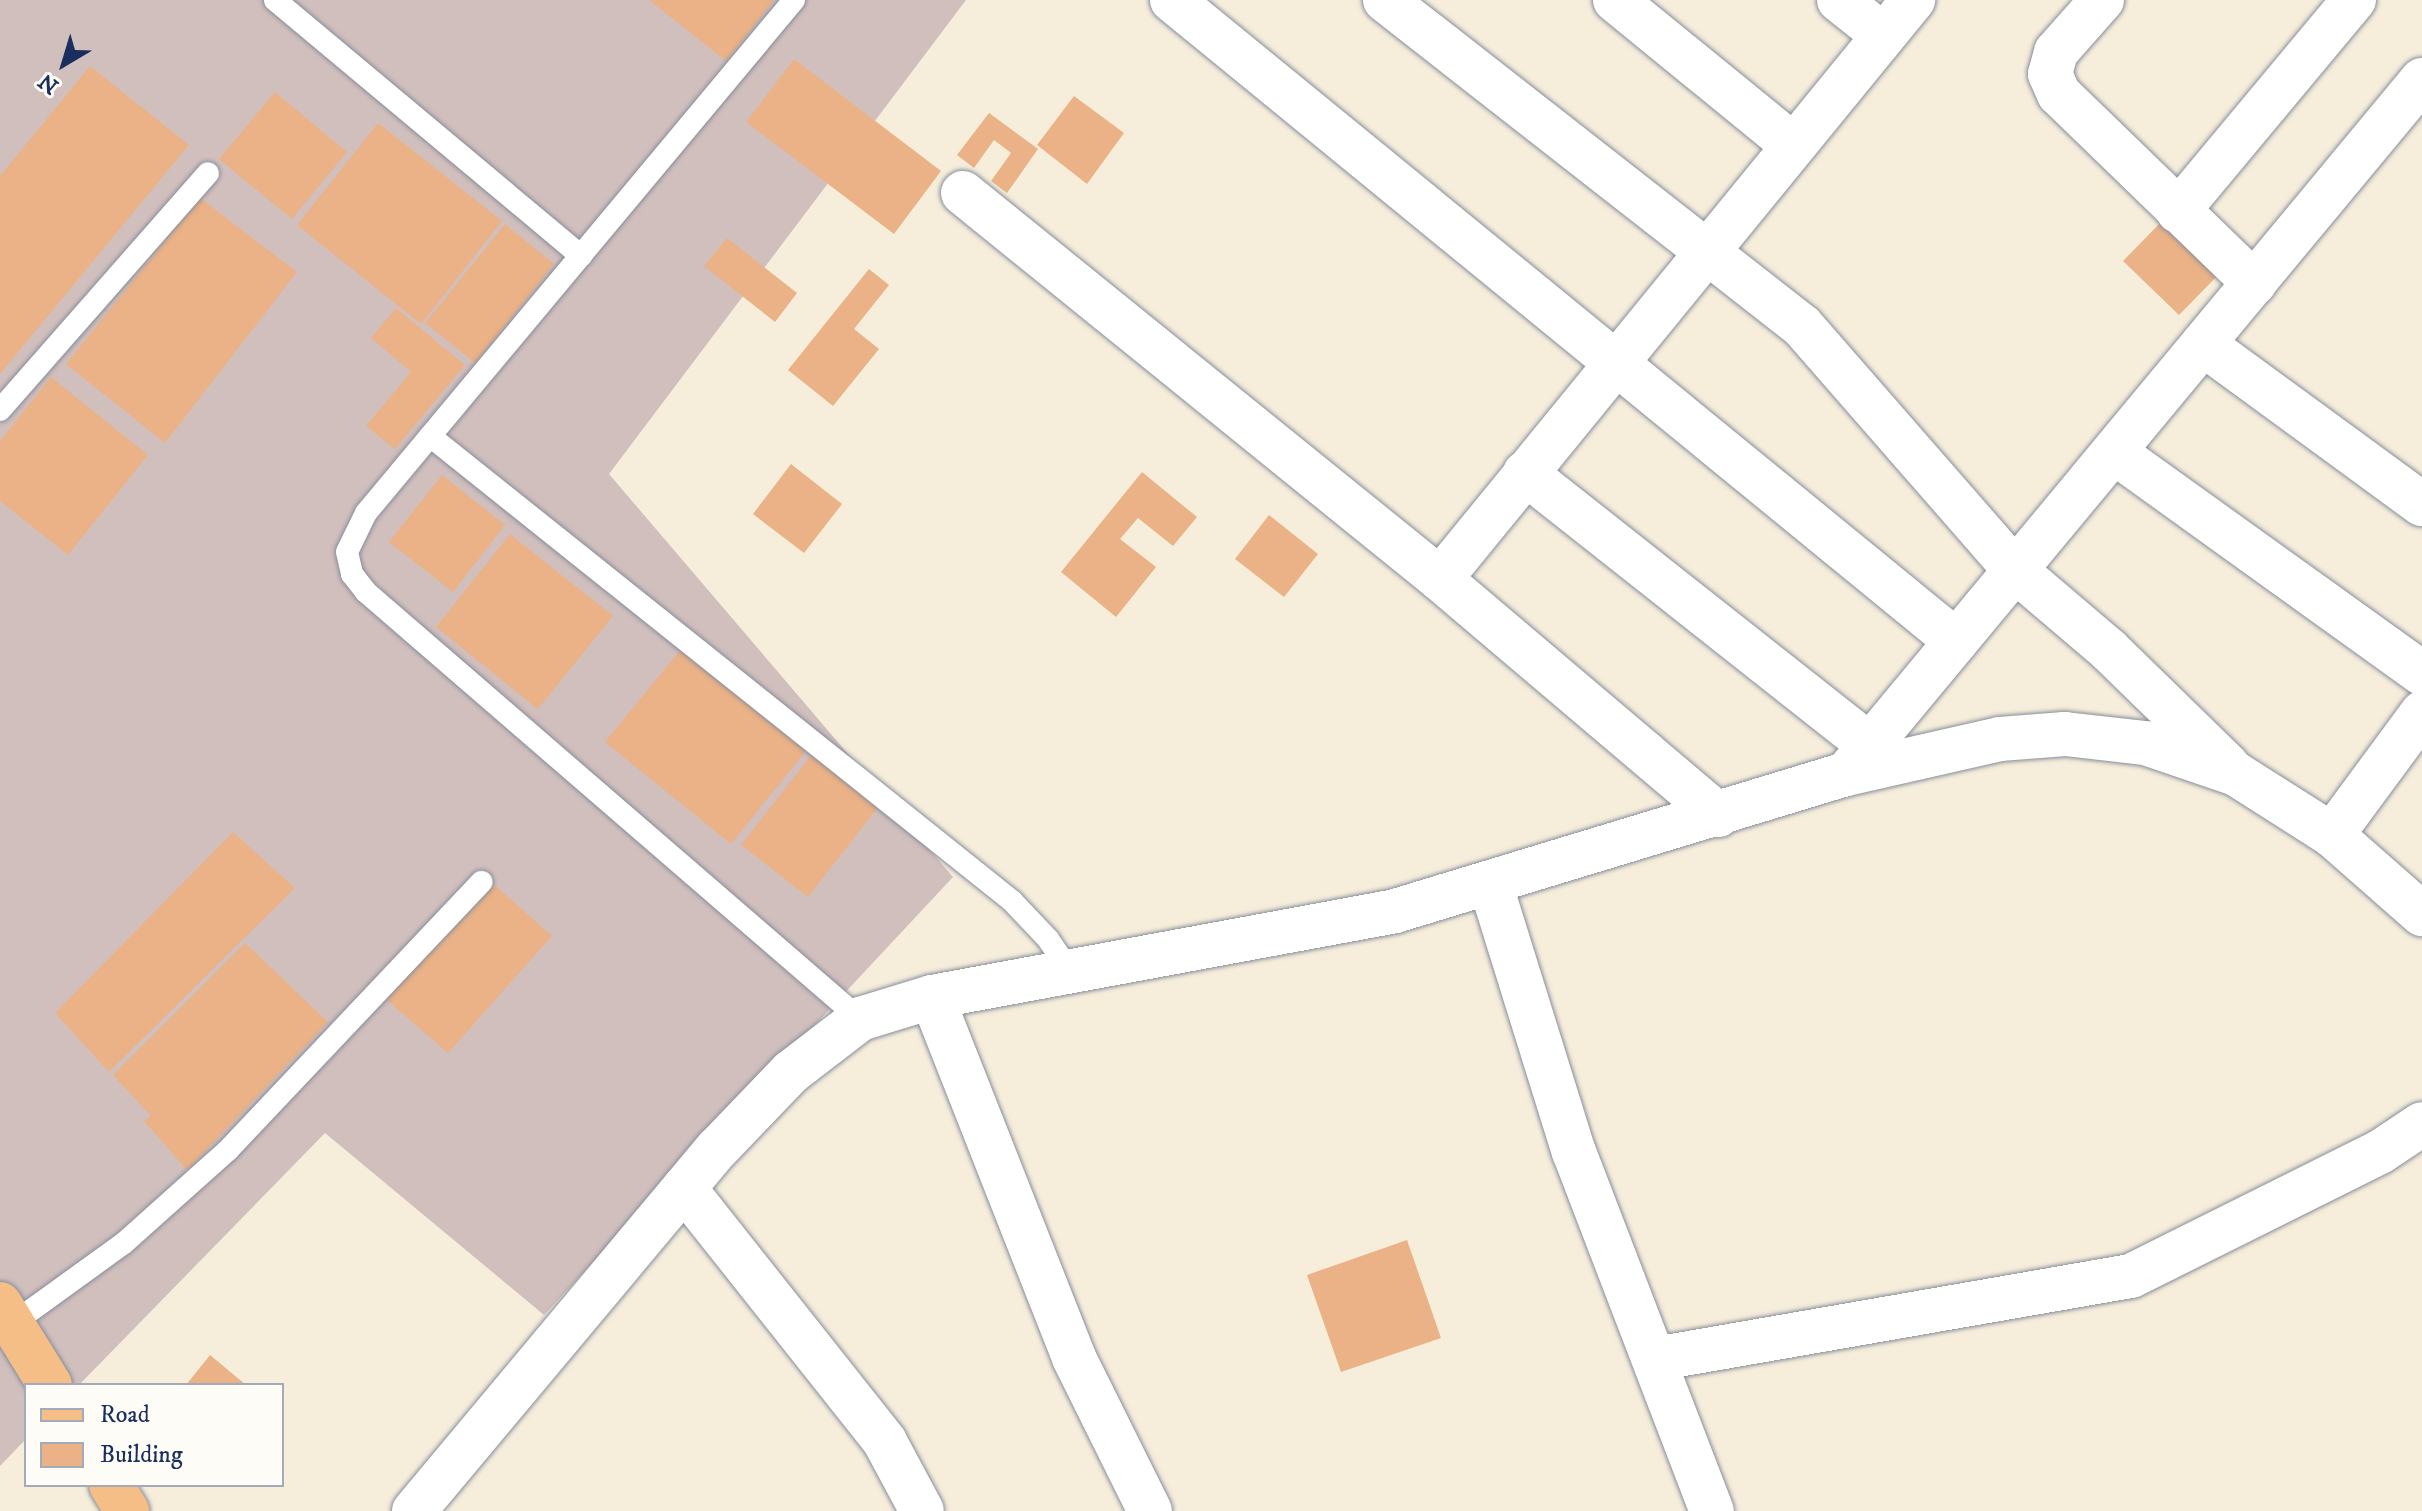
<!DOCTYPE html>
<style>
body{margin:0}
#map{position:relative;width:2422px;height:1511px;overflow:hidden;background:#f6eedb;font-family:"IM FELL DW Pica",serif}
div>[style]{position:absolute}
.industrial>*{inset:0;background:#d1bfbd}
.building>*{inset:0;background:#eab286}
.roads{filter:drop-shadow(0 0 2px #888e9c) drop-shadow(0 0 2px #888e9c)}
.lane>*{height:22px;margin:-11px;padding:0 11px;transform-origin:11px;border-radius:11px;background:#fff}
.street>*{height:44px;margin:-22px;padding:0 22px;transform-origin:22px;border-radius:22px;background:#fff}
.primary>*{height:44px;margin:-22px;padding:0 22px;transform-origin:22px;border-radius:22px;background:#f6be87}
span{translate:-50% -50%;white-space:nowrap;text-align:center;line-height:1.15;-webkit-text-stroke:7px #fdfcf7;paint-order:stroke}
.legend{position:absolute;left:24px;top:1383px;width:260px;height:104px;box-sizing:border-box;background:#fdfcf7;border:2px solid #a3aaba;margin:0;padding:10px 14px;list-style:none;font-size:24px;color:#1b2f5e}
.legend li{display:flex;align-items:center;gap:16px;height:40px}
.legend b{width:40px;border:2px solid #a3aaba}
.north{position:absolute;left:24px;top:24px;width:80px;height:80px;-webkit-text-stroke:6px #fdfcf7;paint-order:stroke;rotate:218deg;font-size:22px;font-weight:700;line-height:32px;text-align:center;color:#1b2f5e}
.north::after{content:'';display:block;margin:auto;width:28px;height:36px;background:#1b2f5e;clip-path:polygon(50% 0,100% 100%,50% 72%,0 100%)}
</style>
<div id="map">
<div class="industrial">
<i style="clip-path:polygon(0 0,966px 0,609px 474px,953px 877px,544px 1315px,325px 1133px,79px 1385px,26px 1385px,26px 1439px,0 1466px)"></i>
</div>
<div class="building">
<i style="clip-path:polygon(649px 0,774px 0,726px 61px)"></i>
<i style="clip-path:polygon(794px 59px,941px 171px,894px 234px,746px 122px)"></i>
<i style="clip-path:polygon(90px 66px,189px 145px,0 374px,0 176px)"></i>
<i style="clip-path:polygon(275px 92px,347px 152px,292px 219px,219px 159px)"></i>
<i style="clip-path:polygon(1074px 96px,1124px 133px,1087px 184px,1037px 145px)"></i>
<i style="clip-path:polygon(989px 113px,1038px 149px,1007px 193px,991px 181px,1011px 153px,994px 140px,974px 168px,957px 155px)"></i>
<i style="clip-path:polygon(378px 123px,502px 221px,421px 324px,297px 225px)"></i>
<i style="clip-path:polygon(200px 198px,297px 272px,165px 443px,66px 364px)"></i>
<i style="clip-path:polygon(2166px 217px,2222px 271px,2179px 315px,2123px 261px)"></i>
<i style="clip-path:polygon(505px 224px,554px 264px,475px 363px,425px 323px)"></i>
<i style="clip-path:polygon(727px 238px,797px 293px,775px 322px,704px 266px)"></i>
<i style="clip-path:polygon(869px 269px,889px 285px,854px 329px,879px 349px,833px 406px,788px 370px)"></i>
<i style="clip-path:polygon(396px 308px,465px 365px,395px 449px,366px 426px,411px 372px,371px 338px)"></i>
<i style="clip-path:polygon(51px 377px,148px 455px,68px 555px,0 501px,0 441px)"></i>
<i style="clip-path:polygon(791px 464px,842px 504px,804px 553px,753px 514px)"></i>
<i style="clip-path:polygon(1142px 472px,1197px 517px,1173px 546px,1138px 518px,1120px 539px,1156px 567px,1116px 617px,1061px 572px)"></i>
<i style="clip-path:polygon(442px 475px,505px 525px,453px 592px,389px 542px)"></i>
<i style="clip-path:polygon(1269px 515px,1318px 554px,1284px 597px,1235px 559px)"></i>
<i style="clip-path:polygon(510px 534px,613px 616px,538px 709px,436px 627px)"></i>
<i style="clip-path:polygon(681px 649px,806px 751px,731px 844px,605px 742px)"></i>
<i style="clip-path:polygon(816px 749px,883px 801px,808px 897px,741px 845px)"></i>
<i style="clip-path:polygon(233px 832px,295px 888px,109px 1072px,55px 1013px)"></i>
<i style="clip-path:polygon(491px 882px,552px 936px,448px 1053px,387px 1000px)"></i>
<i style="clip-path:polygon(245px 943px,328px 1022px,187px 1170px,144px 1121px,151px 1116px,113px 1075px)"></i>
<i style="clip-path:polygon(1407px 1240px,1441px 1338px,1341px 1372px,1307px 1275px)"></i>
<i style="clip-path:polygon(210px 1355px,246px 1385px,186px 1385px)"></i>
</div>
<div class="roads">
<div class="lane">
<i style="left:275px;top:0;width:399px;rotate:39.9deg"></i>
<i style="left:794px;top:0;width:668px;rotate:129.84deg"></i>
<i style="left:366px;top:513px;width:43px;rotate:116deg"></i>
<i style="left:347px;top:552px;width:23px;rotate:77deg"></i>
<i style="left:352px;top:574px;width:23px;rotate:52deg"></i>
<i style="left:366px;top:592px;width:653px;rotate:40.84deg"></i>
<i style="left:0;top:410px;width:315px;rotate:-48.7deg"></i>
<i style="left:430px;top:436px;width:745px;rotate:38.62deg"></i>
<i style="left:1012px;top:901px;width:52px;rotate:46.5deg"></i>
<i style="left:1048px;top:939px;width:40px;rotate:56deg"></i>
<i style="left:12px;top:1324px;width:138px;rotate:-35.9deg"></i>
<i style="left:124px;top:1243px;width:140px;rotate:-41.8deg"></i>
<i style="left:228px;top:1150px;width:369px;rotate:-46.6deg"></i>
</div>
<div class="street">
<i style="left:1172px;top:0;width:1013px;rotate:39.27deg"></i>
<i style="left:1385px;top:0;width:529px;rotate:38.02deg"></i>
<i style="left:1802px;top:326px;width:324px;rotate:48.9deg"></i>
<i style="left:2015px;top:570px;width:123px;rotate:40.4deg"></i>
<i style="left:2109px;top:650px;width:166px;rotate:44.3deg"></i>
<i style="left:1615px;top:0;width:230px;rotate:39.2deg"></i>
<i style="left:1839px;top:0;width:56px;rotate:38.5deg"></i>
<i style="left:2102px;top:0;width:69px;rotate:131.5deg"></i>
<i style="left:2056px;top:52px;width:23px;rotate:105deg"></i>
<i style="left:2050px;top:74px;width:22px;rotate:66deg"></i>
<i style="left:2059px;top:94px;width:272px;rotate:44.1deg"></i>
<i style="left:963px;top:193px;width:614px;rotate:38.98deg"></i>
<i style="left:1440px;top:579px;width:365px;rotate:40.3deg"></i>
<i style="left:2178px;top:211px;width:275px;rotate:-50.2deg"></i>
<i style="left:2203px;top:344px;width:271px;rotate:36.2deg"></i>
<i style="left:2114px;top:452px;width:379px;rotate:35.7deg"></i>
<i style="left:1525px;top:473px;width:439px;rotate:38.3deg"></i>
<i style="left:1440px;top:579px;width:748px;rotate:-50.75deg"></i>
<i style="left:1846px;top:774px;width:902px;rotate:-50.31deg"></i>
<i style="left:2332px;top:835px;width:152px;rotate:-53.6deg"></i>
<i style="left:1490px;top:883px;width:282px;rotate:72.7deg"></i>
<i style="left:1574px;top:1152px;width:385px;rotate:69deg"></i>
<i style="left:932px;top:997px;width:388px;rotate:68.5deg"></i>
<i style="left:1074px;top:1358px;width:171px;rotate:63.6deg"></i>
<i style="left:684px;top:1188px;width:324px;rotate:51.6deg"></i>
<i style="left:885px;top:1442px;width:78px;rotate:61.8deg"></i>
<i style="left:1655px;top:1359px;width:483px;rotate:-9.9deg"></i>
<i style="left:2131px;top:1276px;width:278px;rotate:-26.5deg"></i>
<i style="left:2380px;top:1152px;width:50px;rotate:-33.7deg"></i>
<i style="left:414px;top:1511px;width:473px;rotate:-50.1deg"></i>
<i style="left:718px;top:1148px;width:105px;rotate:-46.2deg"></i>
<i style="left:791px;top:1072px;width:87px;rotate:-37.5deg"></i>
<i style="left:860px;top:1019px;width:75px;rotate:-17deg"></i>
<i style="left:932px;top:997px;width:471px;rotate:-10.5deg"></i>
<i style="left:1395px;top:911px;width:471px;rotate:-16.9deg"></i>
<i style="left:1846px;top:774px;width:158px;rotate:-12.8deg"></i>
<i style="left:2000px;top:739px;width:65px;rotate:-4.4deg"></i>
<i style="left:2065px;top:734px;width:81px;rotate:6.4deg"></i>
<i style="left:2145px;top:743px;width:96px;rotate:18.8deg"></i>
<i style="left:2236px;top:774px;width:114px;rotate:32.4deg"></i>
<i style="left:2332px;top:835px;width:120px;rotate:41.3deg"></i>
</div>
<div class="primary">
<i style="left:0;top:1304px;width:95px;rotate:58.3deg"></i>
<i style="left:111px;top:1485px;width:31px;rotate:58deg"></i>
</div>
</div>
<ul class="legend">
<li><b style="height:10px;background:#f6be87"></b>Road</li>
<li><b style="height:22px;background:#eab286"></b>Building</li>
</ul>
<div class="north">N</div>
</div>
